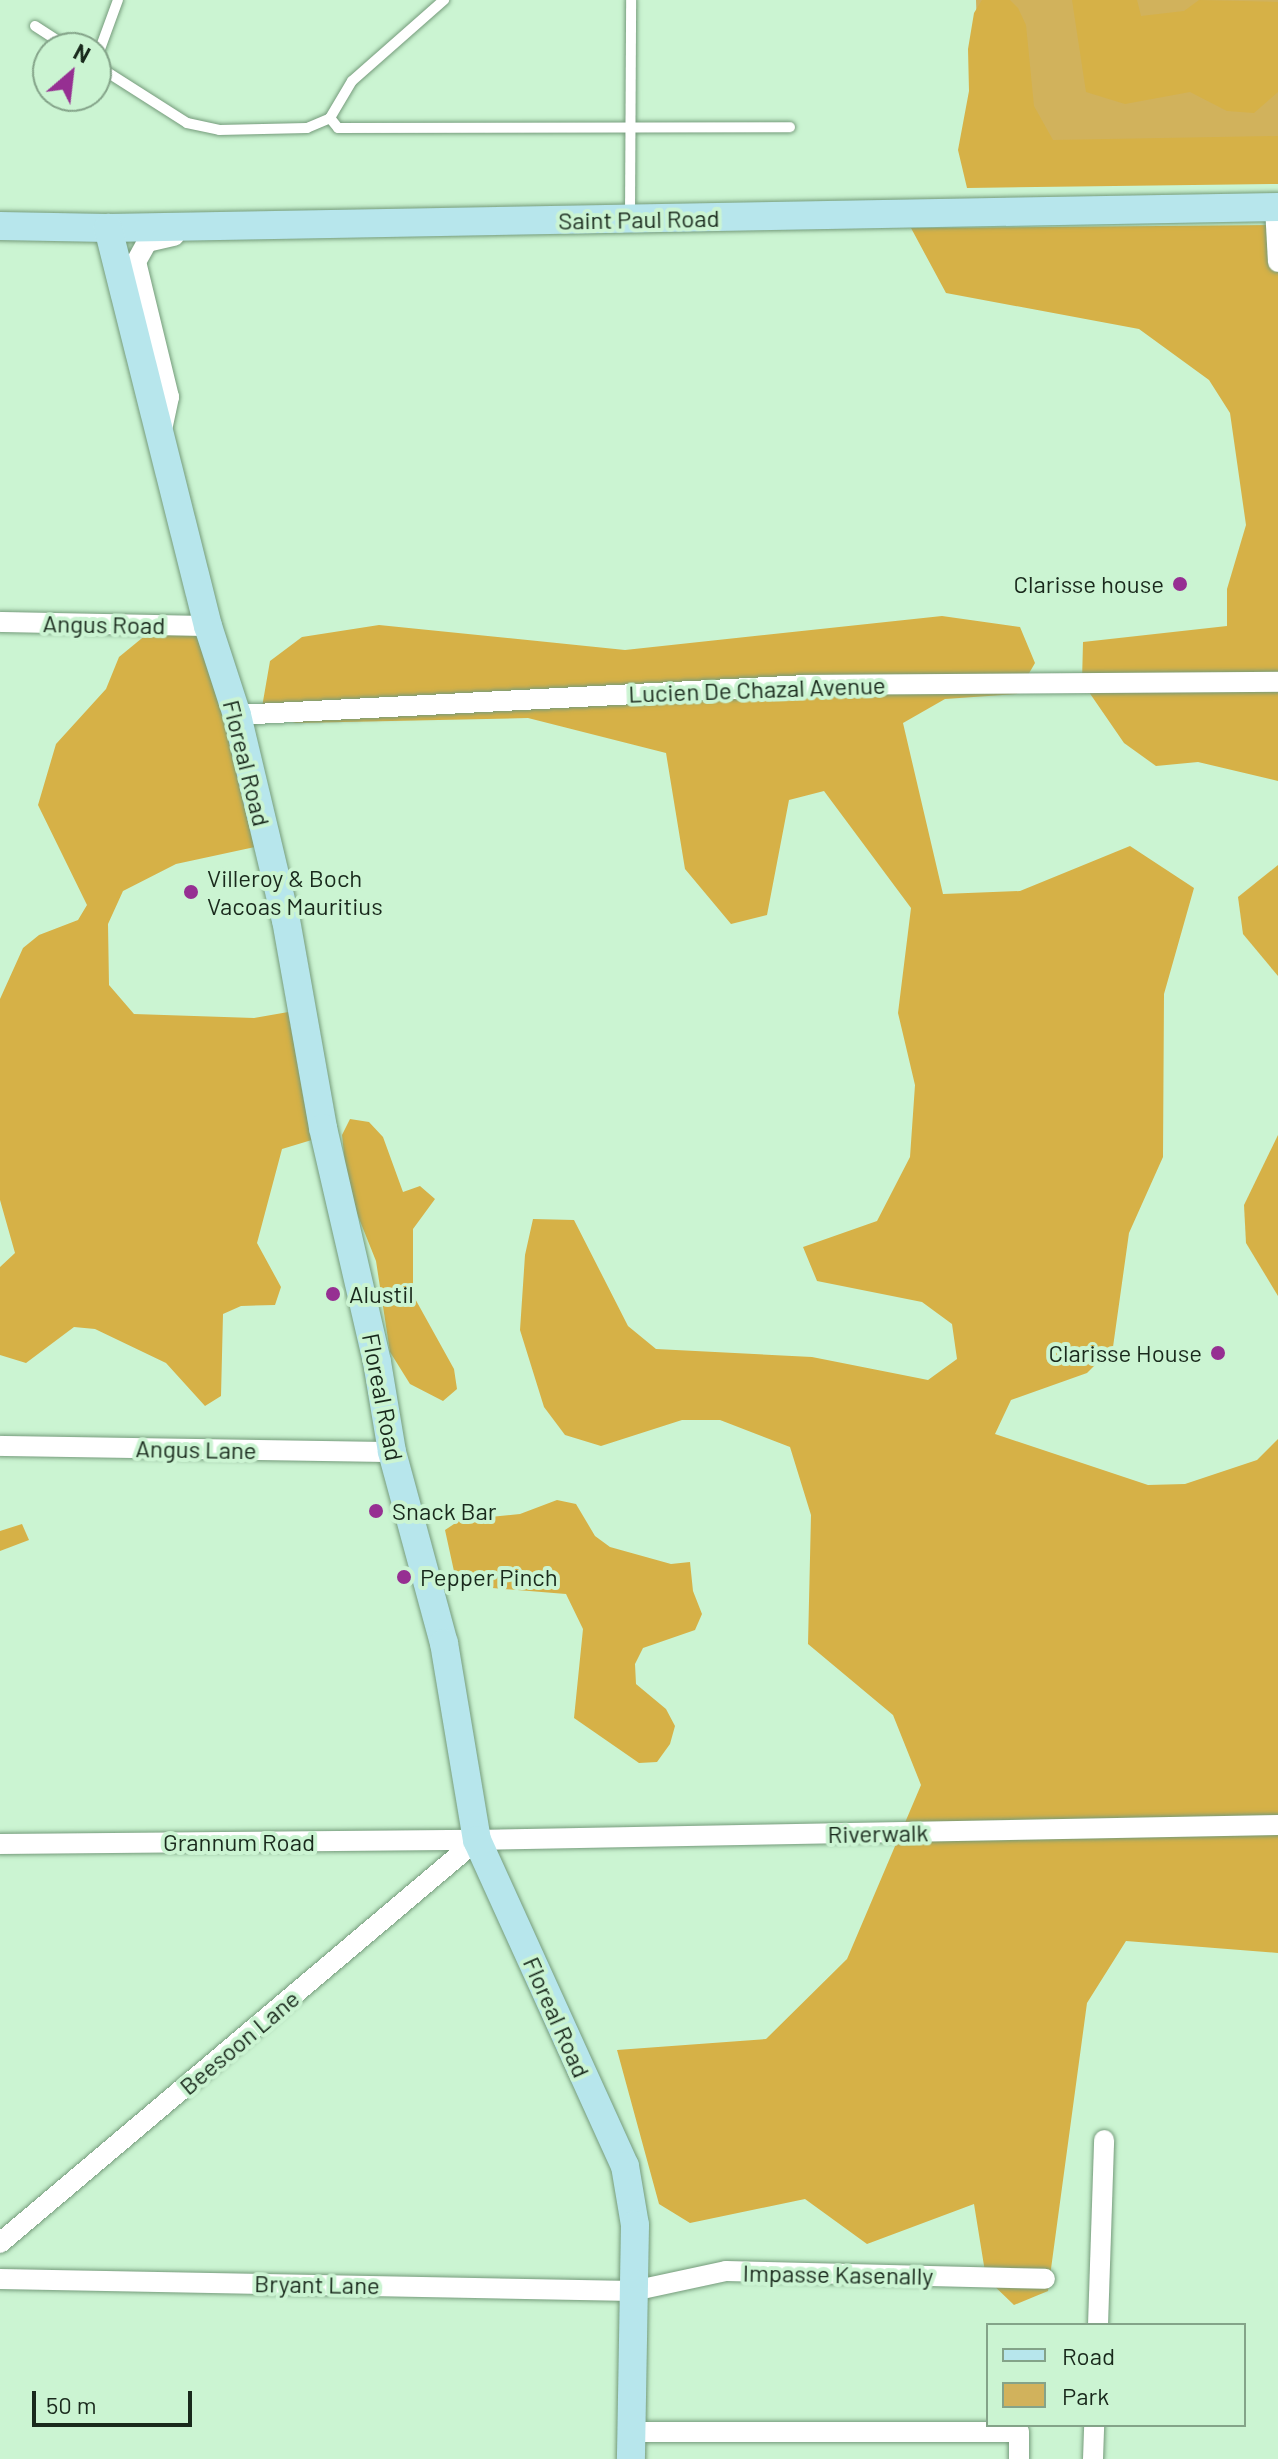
<!DOCTYPE html>
<style>
body{margin:0}
#map{position:relative;width:1278px;height:2459px;overflow:hidden;background:#cbf4d2;font-family:Barlow,sans-serif}
div>[style]{position:absolute}
.green>*{inset:0;background:#d1b25c}
.forest>*{inset:0;background:#d6b147}
.roads{filter:drop-shadow(0 0 2px #759b7b) drop-shadow(0 0 2px #759b7b)}
.service>*{height:10px;margin:-5px;padding:0 5px;transform-origin:5px;border-radius:5px;background:#fff}
.minor>*{height:20px;margin:-10px;padding:0 10px;transform-origin:10px;border-radius:10px;background:#fff}
.secondary>*{height:28px;margin:-14px;padding:0 14px;transform-origin:14px;border-radius:14px;background:#b7e6ec}
.dots>*{width:22px;height:22px;translate:-50% -50%;box-sizing:border-box;border:4px solid #cbf4d2;border-radius:50%}
span{translate:-50% -50%;white-space:nowrap;text-align:center;line-height:1.15;-webkit-text-stroke:8px #cbf4d2;paint-order:stroke}
.street-label{font-size:24px;color:#19291c}
.poi-label{font-size:24px;color:#19291c}
.right{translate:-100% -50%;text-align:right}
.left{translate:0 -50%;text-align:left}
.legend{position:absolute;left:986px;top:2323px;width:260px;height:104px;box-sizing:border-box;background:#cbf4d2;border:2px solid #84a389;margin:0;padding:10px 14px;list-style:none;font-size:24px;color:#19291c}
.legend li{display:flex;align-items:center;gap:16px;height:40px}
.legend b{width:40px;border:2px solid #84a389}
.north{position:absolute;left:32px;top:32px;width:80px;height:80px;box-sizing:border-box;background:#cbf4d2;border:2px solid #84a389;border-radius:50%;rotate:28deg;font-size:22px;font-weight:700;line-height:32px;text-align:center;color:#19291c}
.north::after{content:'';display:block;margin:auto;width:28px;height:36px;background:#962f92;clip-path:polygon(50% 0,100% 100%,50% 72%,0 100%)}
.scale{position:absolute;left:32px;top:2391px;width:160px;height:36px;box-sizing:border-box;border:4px solid #19291c;border-top:0;padding-left:10px;font-size:24px;line-height:28px;white-space:nowrap;color:#19291c;-webkit-text-stroke:6px #cbf4d2;paint-order:stroke}
</style>
<div id="map">
<div class="green">
<i style="clip-path:polygon(976px 0,1278px 0,1278px 165px,982px 171px)"></i>
</div>
<div class="forest">
<i style="clip-path:polygon(982px 0,1010px 0,1018px 8px,1026px 25px,1034px 106px,1053px 140px,1278px 136px,1278px 184px,967px 188px,958px 150px,969px 91px,968px 49px,974px 13px)"></i>
<i style="clip-path:polygon(1072px 0,1137px 0,1141px 16px,1184px 11px,1199px 0,1278px 2px,1278px 92px,1254px 113px,1227px 111px,1190px 92px,1125px 104px,1086px 92px)"></i>
<i style="clip-path:polygon(1278px 225px,1278px 781px,1198px 762px,1156px 766px,1124px 743px,1082px 682px,1083px 642px,1227px 626px,1227px 589px,1246px 525px,1230px 413px,1209px 380px,1139px 329px,946px 293px,911px 228px)"></i>
<i style="clip-path:polygon(942px 616px,1020px 627px,1035px 663px,1017px 694px,945px 699px,903px 723px,943px 894px,1020px 891px,1130px 846px,1194px 888px,1164px 994px,1163px 1157px,1129px 1233px,1113px 1347px,1087px 1373px,1011px 1400px,995px 1434px,1148px 1485px,1185px 1484px,1257px 1460px,1278px 1439px,1278px 1953px,1126px 1941px,1087px 2003px,1048px 2291px,1014px 2305px,986px 2278px,974px 2204px,867px 2244px,805px 2199px,690px 2223px,659px 2204px,617px 2050px,766px 2039px,847px 1959px,921px 1785px,893px 1715px,808px 1644px,811px 1515px,790px 1447px,720px 1420px,682px 1420px,601px 1446px,565px 1435px,544px 1407px,520px 1330px,525px 1255px,533px 1219px,574px 1220px,628px 1326px,656px 1349px,812px 1357px,928px 1380px,957px 1359px,952px 1324px,922px 1302px,817px 1281px,803px 1247px,877px 1221px,910px 1157px,915px 1085px,898px 1013px,911px 908px,824px 791px,789px 800px,767px 915px,731px 924px,685px 869px,666px 753px,528px 718px,296px 723px,261px 713px,270px 661px,302px 637px,379px 625px,625px 650px)"></i>
<i style="clip-path:polygon(158px 625px,198px 631px,237px 715px,260px 846px,176px 864px,123px 891px,108px 924px,109px 985px,134px 1014px,254px 1018px,294px 1011px,315px 1139px,282px 1149px,257px 1243px,281px 1287px,275px 1305px,241px 1306px,223px 1314px,221px 1396px,205px 1406px,166px 1363px,95px 1329px,74px 1327px,26px 1363px,0 1355px,0 1267px,15px 1253px,0 1200px,0 999px,23px 948px,39px 935px,78px 920px,87px 905px,38px 805px,56px 744px,106px 689px,119px 657px)"></i>
<i style="clip-path:polygon(1278px 865px,1278px 976px,1243px 934px,1238px 897px)"></i>
<i style="clip-path:polygon(350px 1119px,369px 1122px,383px 1137px,403px 1192px,420px 1186px,435px 1199px,413px 1229px,413px 1295px,454px 1369px,457px 1389px,443px 1401px,410px 1384px,390px 1352px,376px 1261px,348px 1191px,342px 1135px)"></i>
<i style="clip-path:polygon(1278px 1135px,1278px 1296px,1246px 1243px,1244px 1205px)"></i>
<i style="clip-path:polygon(557px 1500px,576px 1504px,595px 1536px,610px 1547px,671px 1564px,690px 1562px,693px 1591px,702px 1614px,695px 1630px,643px 1648px,635px 1664px,636px 1684px,666px 1709px,675px 1726px,670px 1744px,657px 1762px,639px 1763px,574px 1718px,583px 1629px,566px 1594px,457px 1585px,445px 1530px,460px 1520px,520px 1514px)"></i>
<i style="clip-path:polygon(22px 1524px,29px 1540px,0 1551px,0 1531px)"></i>
</div>
<div class="roads">
<div class="service">
<i style="left:35px;top:26px;width:40px;rotate:32.9deg"></i>
<i style="left:96px;top:60px;width:64px;rotate:-69.9deg"></i>
<i style="left:96px;top:65px;width:108px;rotate:32.5deg"></i>
<i style="left:187px;top:123px;width:33px;rotate:12deg"></i>
<i style="left:219px;top:130px;width:88px;rotate:-1.3deg"></i>
<i style="left:307px;top:128px;width:25px;rotate:-23deg"></i>
<i style="left:330px;top:118px;width:43px;rotate:-59.3deg"></i>
<i style="left:352px;top:81px;width:123px;rotate:-41.4deg"></i>
<i style="left:330px;top:118px;width:13px;rotate:51deg"></i>
<i style="left:338px;top:128px;width:452px;rotate:-0.1deg"></i>
<i style="left:630px;top:218px;width:218px;rotate:-89.7deg"></i>
</div>
<div class="minor">
<i style="left:1275px;top:207px;width:55px;rotate:86.9deg"></i>
<i style="left:162px;top:430px;width:34px;rotate:-78deg"></i>
<i style="left:169px;top:397px;width:139px;rotate:-103.7deg"></i>
<i style="left:136px;top:262px;width:23px;rotate:-61deg"></i>
<i style="left:147px;top:242px;width:28px;rotate:-13deg"></i>
<i style="left:0;top:622px;width:208px;rotate:1.1deg"></i>
<i style="left:237px;top:715px;width:569px;rotate:-3.02deg"></i>
<i style="left:805px;top:685px;width:473px;rotate:-0.4deg"></i>
<i style="left:0;top:1446px;width:392px;rotate:0.9deg"></i>
<i style="left:0;top:1844px;width:477px;rotate:-0.5deg"></i>
<i style="left:477px;top:1840px;width:801px;rotate:-1.07deg"></i>
<i style="left:0;top:2243px;width:624px;rotate:-40.19deg"></i>
<i style="left:0;top:2279px;width:633px;rotate:1.09deg"></i>
<i style="left:633px;top:2291px;width:95px;rotate:-12.1deg"></i>
<i style="left:726px;top:2271px;width:319px;rotate:1.4deg"></i>
<i style="left:1098px;top:2325px;width:185px;rotate:-88.1deg"></i>
<i style="left:632px;top:2432px;width:387px"></i>
<i style="left:1019px;top:2432px;width:27px;rotate:90deg"></i>
<i style="left:1093px;top:2459px;width:34px;rotate:-88deg"></i>
</div>
<div class="secondary">
<i style="left:0;top:226px;width:108px;rotate:1.1deg"></i>
<i style="left:108px;top:228px;width:1170px;rotate:-1.03deg"></i>
<i style="left:108px;top:228px;width:410px;rotate:75.9deg"></i>
<i style="left:208px;top:626px;width:94px;rotate:72deg"></i>
<i style="left:237px;top:715px;width:211px;rotate:76.6deg"></i>
<i style="left:286px;top:920px;width:211px;rotate:79.9deg"></i>
<i style="left:323px;top:1128px;width:240px;rotate:77deg"></i>
<i style="left:377px;top:1362px;width:91px;rotate:80.5deg"></i>
<i style="left:392px;top:1452px;width:198px;rotate:74.8deg"></i>
<i style="left:444px;top:1643px;width:200px;rotate:80.5deg"></i>
<i style="left:477px;top:1840px;width:358px;rotate:65.6deg"></i>
<i style="left:625px;top:2166px;width:60px;rotate:80.4deg"></i>
<i style="left:635px;top:2225px;width:234px;rotate:91deg"></i>
</div>
</div>
<div class="dots">
<i style="left:1180px;top:584px;background:#962f92"></i>
<i style="left:191px;top:892px;background:#962f92"></i>
<i style="left:333px;top:1294px;background:#962f92"></i>
<i style="left:1218px;top:1353px;background:#962f92"></i>
<i style="left:376px;top:1511px;background:#962f92"></i>
<i style="left:404px;top:1577px;background:#962f92"></i>
</div>
<div class="street-label">
<span style="left:639px;top:219px;rotate:-1deg">Saint Paul Road</span>
<span style="left:104px;top:624px;rotate:1deg">Angus Road</span>
<span style="left:757px;top:689px;rotate:-2deg">Lucien De Chazal Avenue</span>
<span style="left:247px;top:763px;rotate:76deg">Floreal Road</span>
<span style="left:383px;top:1397px;rotate:79deg">Floreal Road</span>
<span style="left:196px;top:1449px;rotate:1deg">Angus Lane</span>
<span style="left:878px;top:1833px;rotate:-1deg">Riverwalk</span>
<span style="left:239px;top:1842px">Grannum Road</span>
<span style="left:557px;top:2017px;rotate:66deg">Floreal Road</span>
<span style="left:239px;top:2042px;rotate:-40deg">Beesoon Lane</span>
<span style="left:838px;top:2274px;rotate:1deg">Impasse Kasenally</span>
<span style="left:317px;top:2284px;rotate:1deg">Bryant Lane</span>
</div>
<div class="poi-label">
<span class="right" style="left:1164px;top:584px">Clarisse house</span>
<span class="left" style="left:207px;top:892px">Villeroy &amp; Boch<br>Vacoas Mauritius</span>
<span class="left" style="left:349px;top:1294px">Alustil</span>
<span class="right" style="left:1202px;top:1353px">Clarisse House</span>
<span class="left" style="left:392px;top:1511px">Snack Bar</span>
<span class="left" style="left:420px;top:1577px">Pepper Pinch</span>
</div>
<ul class="legend">
<li><b style="height:10px;background:#b7e6ec"></b>Road</li>
<li><b style="height:22px;background:#d1b25c"></b>Park</li>
</ul>
<div class="north">N</div>
<div class="scale">50 m</div>
</div>
